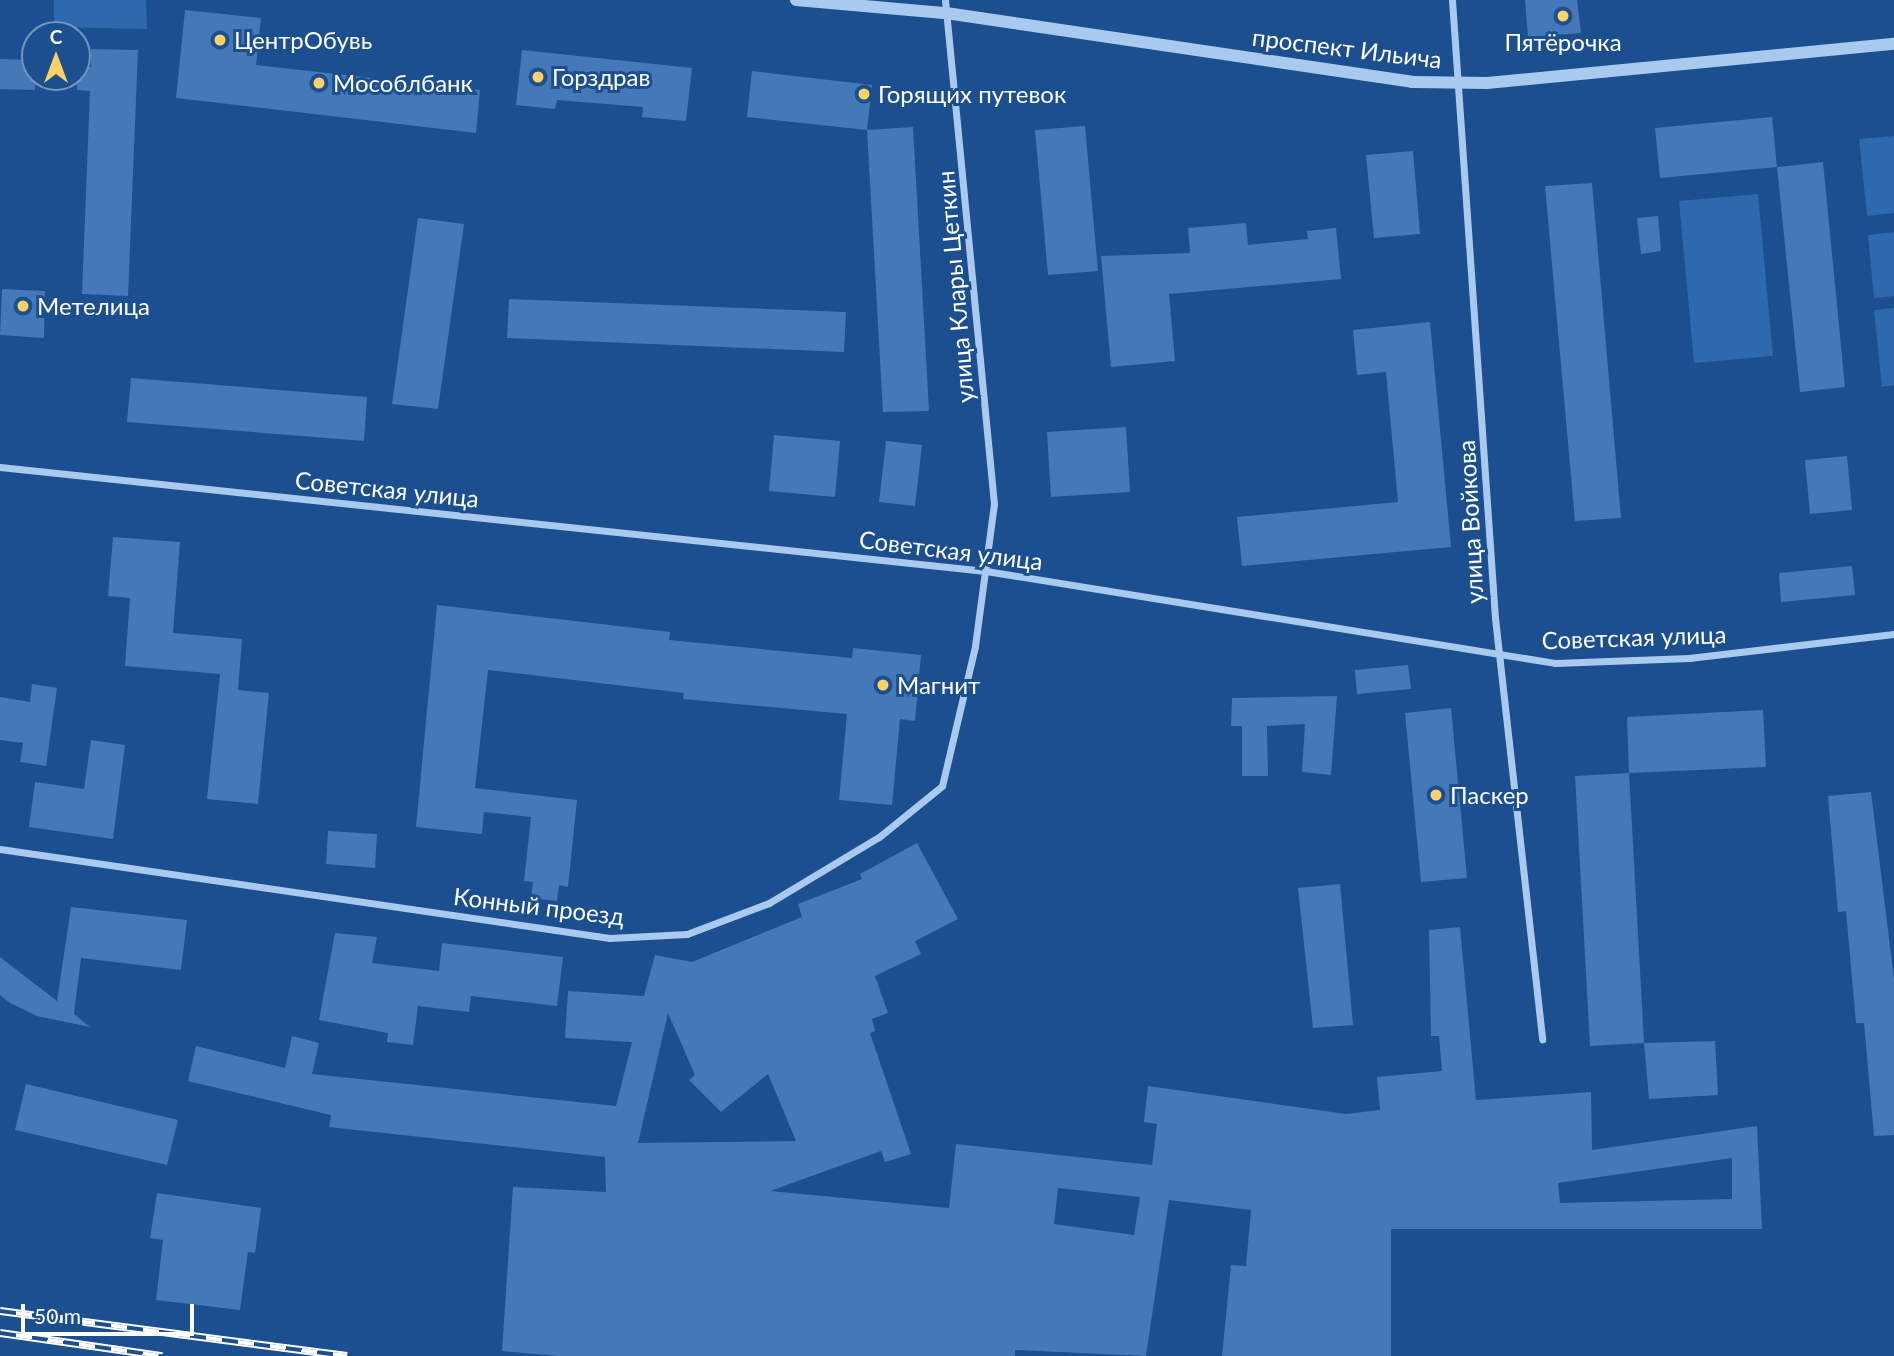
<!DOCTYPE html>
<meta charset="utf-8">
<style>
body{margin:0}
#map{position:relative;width:1894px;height:1356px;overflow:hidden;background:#1b4f8f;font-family:Lato,sans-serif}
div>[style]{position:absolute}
.green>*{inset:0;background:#2e69ad}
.building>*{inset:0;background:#4478b7}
.minor>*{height:7px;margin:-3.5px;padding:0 3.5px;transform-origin:3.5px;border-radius:3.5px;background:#a9c9ee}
.tertiary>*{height:12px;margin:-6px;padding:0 6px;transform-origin:6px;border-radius:6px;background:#a9c9ee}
.rail>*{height:8px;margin-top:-4px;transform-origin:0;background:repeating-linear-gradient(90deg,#1b4f8f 0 16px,#fff 0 32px);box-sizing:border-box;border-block:2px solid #fff}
.dots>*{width:19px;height:19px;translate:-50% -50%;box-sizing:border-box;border:4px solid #1b4f8f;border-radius:50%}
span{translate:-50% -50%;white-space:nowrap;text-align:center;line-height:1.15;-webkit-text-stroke:6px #1b4f8f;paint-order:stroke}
.poi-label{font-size:24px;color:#fff}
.left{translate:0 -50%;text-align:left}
.street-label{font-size:24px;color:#fff}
.north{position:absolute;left:21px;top:21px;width:70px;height:70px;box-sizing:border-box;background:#1b4f8f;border:2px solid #7695bc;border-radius:50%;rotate:0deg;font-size:19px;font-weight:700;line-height:28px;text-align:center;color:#fff}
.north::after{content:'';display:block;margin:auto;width:24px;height:32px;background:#ffd166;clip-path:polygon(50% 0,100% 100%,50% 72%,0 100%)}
.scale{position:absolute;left:21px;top:1304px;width:173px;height:32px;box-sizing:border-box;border:4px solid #fff;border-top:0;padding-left:9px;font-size:21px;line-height:24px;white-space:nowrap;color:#fff;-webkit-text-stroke:5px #1b4f8f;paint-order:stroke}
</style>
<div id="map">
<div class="green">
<i style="clip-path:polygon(54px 0,146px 0,147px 29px,54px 27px)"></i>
<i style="clip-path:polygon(1894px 136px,1894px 213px,1867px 216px,1859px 139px)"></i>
<i style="clip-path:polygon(1758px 194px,1773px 356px,1694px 363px,1679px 201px)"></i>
<i style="clip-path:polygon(1894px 232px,1894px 296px,1874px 298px,1868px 235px)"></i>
<i style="clip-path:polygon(1894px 308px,1894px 385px,1882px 387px,1874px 310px)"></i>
</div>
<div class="building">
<i style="clip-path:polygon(1525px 0,1577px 0,1581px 33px,1528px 37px)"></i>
<i style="clip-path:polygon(185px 10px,261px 18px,256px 65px,480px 90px,476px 133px,176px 98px)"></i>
<i style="clip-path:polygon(91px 49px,138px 50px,128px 296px,82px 294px,90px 91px,77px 90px,77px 67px,91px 67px)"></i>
<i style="clip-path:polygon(522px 50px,692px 68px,686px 121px,642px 117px,643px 107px,557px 100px,555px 109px,516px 105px)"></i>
<i style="clip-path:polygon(0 59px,35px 60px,35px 90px,0 89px)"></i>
<i style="clip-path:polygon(752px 71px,872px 85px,867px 130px,747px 117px)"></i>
<i style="clip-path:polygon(1772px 117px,1777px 167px,1660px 178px,1655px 128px)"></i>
<i style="clip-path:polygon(1085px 126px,1098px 271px,1048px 275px,1035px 130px)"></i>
<i style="clip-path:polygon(913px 127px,929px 411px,883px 412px,867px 130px)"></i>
<i style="clip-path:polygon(1413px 151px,1420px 234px,1374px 238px,1366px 155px)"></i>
<i style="clip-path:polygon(1823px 162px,1845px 387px,1800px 392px,1777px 167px)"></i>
<i style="clip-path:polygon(1592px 183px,1621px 518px,1575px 521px,1545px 186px)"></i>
<i style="clip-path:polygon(1658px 216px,1661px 251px,1641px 254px,1637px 218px)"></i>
<i style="clip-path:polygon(418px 218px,464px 224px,438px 409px,392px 404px)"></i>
<i style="clip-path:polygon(1246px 223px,1248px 245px,1308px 239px,1307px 231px,1336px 228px,1341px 279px,1169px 294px,1175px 361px,1111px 367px,1101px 256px,1190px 253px,1188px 228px)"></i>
<i style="clip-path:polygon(2px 289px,45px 291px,44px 338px,0 335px)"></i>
<i style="clip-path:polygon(509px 299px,846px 312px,844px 352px,507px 338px)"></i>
<i style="clip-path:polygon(1430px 322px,1451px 547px,1242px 566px,1237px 517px,1398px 502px,1386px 372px,1357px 375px,1353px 330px)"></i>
<i style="clip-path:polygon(131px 378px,367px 397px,364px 441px,127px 422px)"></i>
<i style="clip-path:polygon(1126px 427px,1130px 492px,1051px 497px,1047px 432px)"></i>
<i style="clip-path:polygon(774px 435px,840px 441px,835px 497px,769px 491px)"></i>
<i style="clip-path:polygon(886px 441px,922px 445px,915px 506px,879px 502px)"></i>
<i style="clip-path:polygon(1847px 456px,1852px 510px,1810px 514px,1805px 460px)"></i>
<i style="clip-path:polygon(113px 537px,180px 542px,173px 633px,242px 639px,238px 690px,269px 693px,258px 804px,207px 799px,220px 674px,125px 666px,130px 598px,108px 596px)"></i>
<i style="clip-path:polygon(1852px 566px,1855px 595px,1781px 602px,1779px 573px)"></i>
<i style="clip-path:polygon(437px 605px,670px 632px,669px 640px,852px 658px,853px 648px,921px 655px,915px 721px,900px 719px,892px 805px,839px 800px,847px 714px,683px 699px,684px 693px,488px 670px,475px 788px,577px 800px,568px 887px,559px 885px,557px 901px,531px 898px,533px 882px,524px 881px,531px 817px,484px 812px,482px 834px,416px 827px)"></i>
<i style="clip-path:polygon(1408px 665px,1411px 689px,1357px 694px,1355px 670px)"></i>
<i style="clip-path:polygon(32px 684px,57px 688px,46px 766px,20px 762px,23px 743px,0 740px,0 697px,30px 702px)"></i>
<i style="clip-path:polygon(1337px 696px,1331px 775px,1302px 772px,1305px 724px,1267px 726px,1268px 776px,1242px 776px,1242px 726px,1231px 726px,1232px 698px)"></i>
<i style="clip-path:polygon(1451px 708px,1467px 878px,1421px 882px,1405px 713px)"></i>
<i style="clip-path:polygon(1763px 710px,1766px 767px,1629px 773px,1627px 717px)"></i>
<i style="clip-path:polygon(91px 740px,125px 745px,113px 839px,29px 827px,35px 782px,84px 789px)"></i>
<i style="clip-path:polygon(1629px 773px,1644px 1043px,1590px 1046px,1575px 776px)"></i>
<i style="clip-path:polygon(1871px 792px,1894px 979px,1894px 1135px,1874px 1136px,1864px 1023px,1856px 1023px,1846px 911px,1838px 912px,1828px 796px)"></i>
<i style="clip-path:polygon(328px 831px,377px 834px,375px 868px,326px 864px)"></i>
<i style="clip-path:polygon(evenodd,917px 843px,958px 919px,915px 941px,921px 954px,875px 976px,888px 1013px,872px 1019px,875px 1031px,870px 1033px,911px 1154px,885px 1162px,881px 1151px,770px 1191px,949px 1208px,956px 1144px,1152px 1165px,1157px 1124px,1144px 1122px,1148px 1086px,1346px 1114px,1380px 1110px,1377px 1077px,1442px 1071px,1439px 1036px,1431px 1036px,1429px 930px,1460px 927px,1476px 1100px,1591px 1092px,1592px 1150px,1757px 1126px,1762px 1229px,1391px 1229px,1391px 1356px,1222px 1356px,1231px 1265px,1246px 1266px,1251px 1210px,1169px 1200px,1146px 1356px,1015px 1350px,1015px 1356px,557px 1356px,502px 1351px,513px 1187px,606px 1192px,605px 1157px,329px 1127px,331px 1115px,188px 1081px,196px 1046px,285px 1068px,292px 1036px,319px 1043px,312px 1074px,616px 1106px,632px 1042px,565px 1038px,568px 991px,644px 996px,655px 955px,692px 962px,802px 917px,798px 904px,862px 879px,860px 874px,917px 843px,668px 1013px,695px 1075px,689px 1080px,721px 1112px,768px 1074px,796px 1141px,638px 1143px,668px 1013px,917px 843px,1732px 1158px,1732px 1199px,1560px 1203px,1558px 1183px,1732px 1158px,917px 843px,1058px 1188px,1140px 1197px,1134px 1235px,1054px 1224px,1058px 1188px)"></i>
<i style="clip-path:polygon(1340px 884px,1353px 1025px,1313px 1028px,1298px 888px)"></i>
<i style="clip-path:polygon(71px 907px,187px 920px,181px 970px,81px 958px,74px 1014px,90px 1027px,37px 1016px,10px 1003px,0 995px,0 957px,57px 1001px)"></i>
<i style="clip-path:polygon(335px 933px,377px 937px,372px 963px,439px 971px,442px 943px,563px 957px,557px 1006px,471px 996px,469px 1012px,418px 1006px,413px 1045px,387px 1042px,388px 1033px,319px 1020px)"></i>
<i style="clip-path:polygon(1715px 1041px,1718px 1095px,1649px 1099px,1644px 1043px)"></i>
<i style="clip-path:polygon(26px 1084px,178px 1120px,167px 1165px,15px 1130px)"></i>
<i style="clip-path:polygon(157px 1193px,261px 1208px,255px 1253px,248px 1252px,240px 1310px,156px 1300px,163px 1240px,150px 1238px)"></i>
</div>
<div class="minor">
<i style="left:1452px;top:0;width:619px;rotate:86.02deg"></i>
<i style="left:1495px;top:618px;width:424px;rotate:83.6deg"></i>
<i style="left:0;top:467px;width:991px;rotate:6.02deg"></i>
<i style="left:986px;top:571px;width:576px;rotate:9.18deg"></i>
<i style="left:1555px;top:663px;width:134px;rotate:-2.1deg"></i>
<i style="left:1689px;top:658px;width:206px;rotate:-6.7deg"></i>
<i style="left:0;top:849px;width:616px;rotate:8.3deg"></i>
<i style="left:610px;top:938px;width:77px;rotate:-3deg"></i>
<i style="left:687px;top:934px;width:88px;rotate:-20.7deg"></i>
<i style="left:769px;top:903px;width:128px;rotate:-31deg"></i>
<i style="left:879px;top:837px;width:81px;rotate:-39deg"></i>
<i style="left:942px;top:786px;width:144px;rotate:-76.7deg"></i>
<i style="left:975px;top:646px;width:143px;rotate:-82.4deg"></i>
<i style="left:994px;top:504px;width:506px;rotate:-95.55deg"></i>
</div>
<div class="tertiary">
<i style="left:796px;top:0;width:151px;rotate:5deg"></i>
<i style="left:946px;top:13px;width:471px;rotate:8.4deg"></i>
<i style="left:1412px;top:82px;width:75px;rotate:0.8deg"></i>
<i style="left:1487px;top:83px;width:409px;rotate:-5.5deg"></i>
</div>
<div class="rail">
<i style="left:0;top:1311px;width:350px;rotate:7.4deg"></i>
<i style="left:0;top:1333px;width:164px;rotate:8.1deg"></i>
</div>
<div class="dots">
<i style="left:1563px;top:16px;background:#ffd166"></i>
<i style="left:220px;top:40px;background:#ffd166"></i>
<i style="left:538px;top:77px;background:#ffd166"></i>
<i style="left:319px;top:83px;background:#ffd166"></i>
<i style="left:864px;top:94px;background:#ffd166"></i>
<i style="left:23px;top:306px;background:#ffd166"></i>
<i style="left:883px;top:685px;background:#ffd166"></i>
<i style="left:1436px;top:795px;background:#ffd166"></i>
</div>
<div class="poi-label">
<span class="left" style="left:234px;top:40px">ЦентрОбувь</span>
<span style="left:1563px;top:42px">Пятёрочка</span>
<span class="left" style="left:552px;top:77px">Горздрав</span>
<span class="left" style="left:333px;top:83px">Мособлбанк</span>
<span class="left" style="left:878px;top:94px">Горящих путевок</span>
<span class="left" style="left:37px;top:306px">Метелица</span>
<span class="left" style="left:897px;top:685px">Магнит</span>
<span class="left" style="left:1450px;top:795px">Паскер</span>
</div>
<div class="street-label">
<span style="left:1347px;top:48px;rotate:7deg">проспект Ильича</span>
<span style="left:955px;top:287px;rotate:-95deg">улица Клары Цеткин</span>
<span style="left:387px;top:489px;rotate:6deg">Советская улица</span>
<span style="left:1470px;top:522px;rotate:-93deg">улица Войкова</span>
<span style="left:951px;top:550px;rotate:7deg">Советская улица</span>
<span style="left:1634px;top:637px;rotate:-2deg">Советская улица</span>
<span style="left:539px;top:906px;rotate:7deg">Конный проезд</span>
</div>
<div class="north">С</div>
<div class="scale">50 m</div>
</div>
